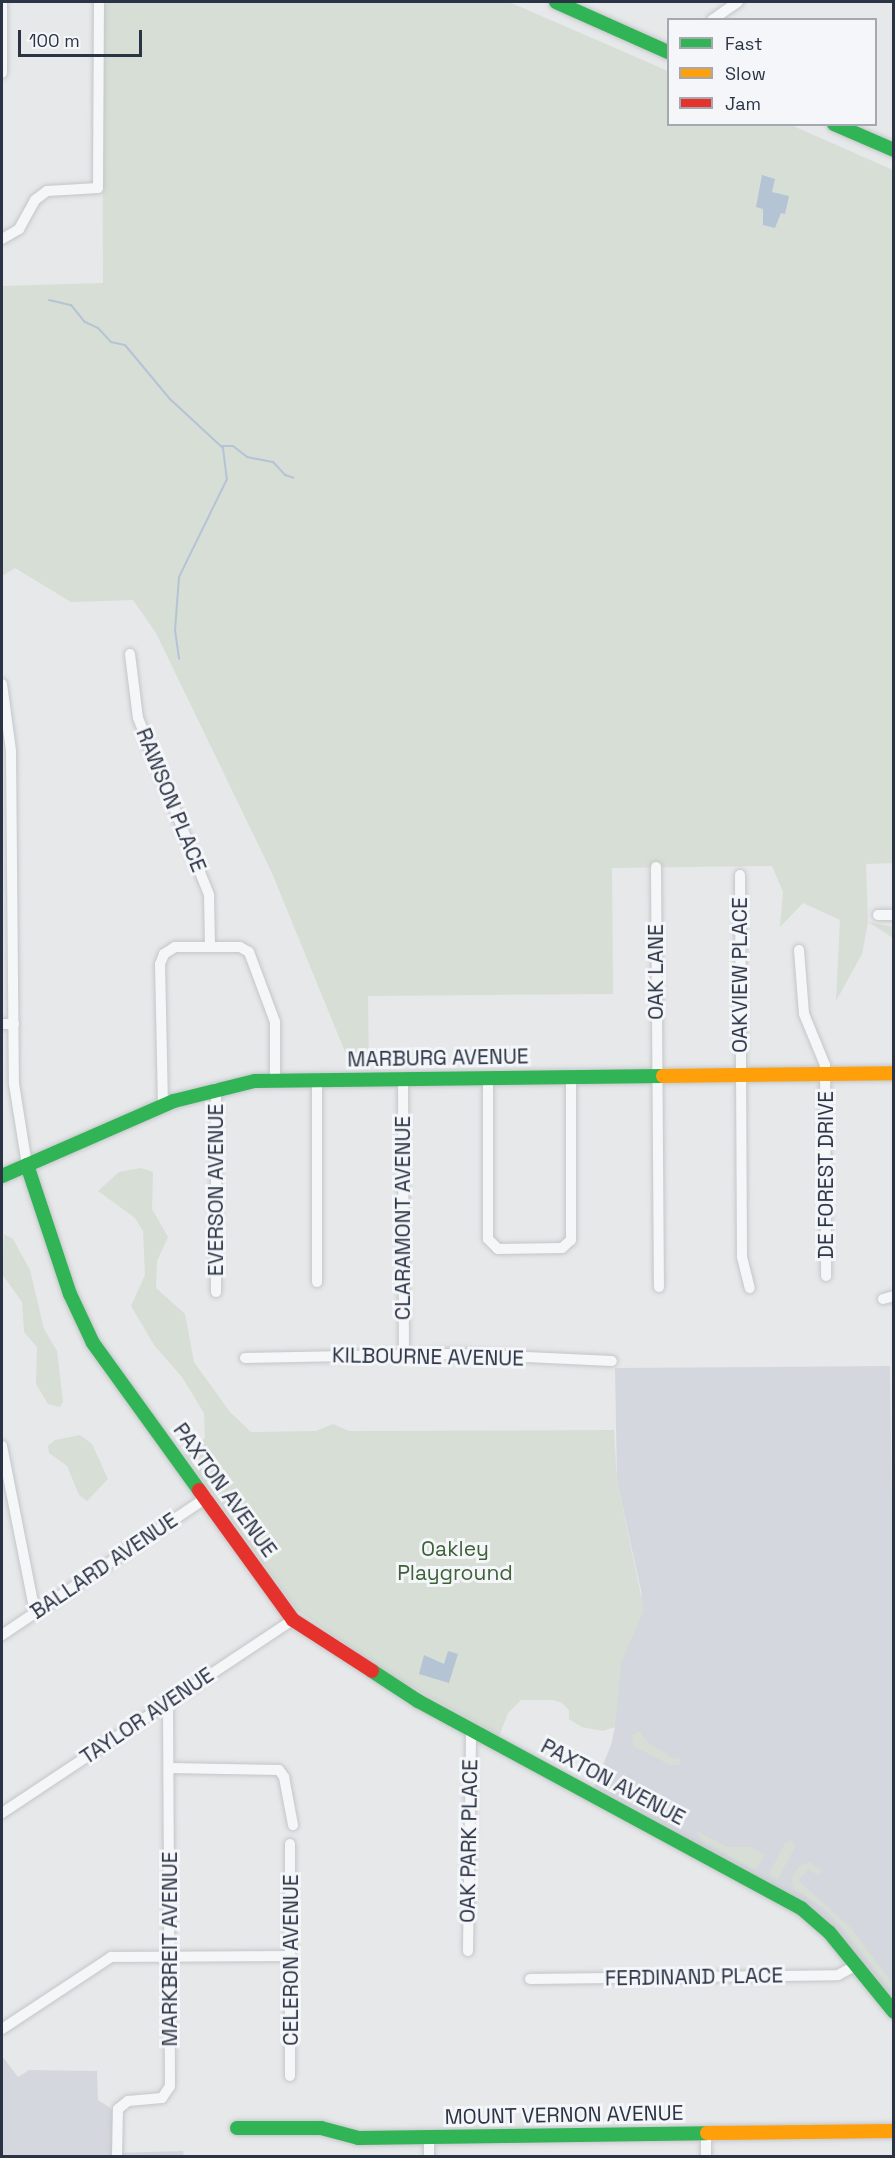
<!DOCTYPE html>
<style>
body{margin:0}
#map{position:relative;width:895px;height:2158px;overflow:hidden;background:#e6e8ea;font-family:"Space Grotesk",sans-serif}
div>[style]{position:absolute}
.built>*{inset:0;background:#d4d7dd}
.green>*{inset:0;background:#d6ded6}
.water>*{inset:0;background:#b4c4d5}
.stream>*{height:2px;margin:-1px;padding:0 1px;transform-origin:1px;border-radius:1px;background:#b4c4d5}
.roads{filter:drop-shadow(0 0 2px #c4c6c8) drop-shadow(0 0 2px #c4c6c8)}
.street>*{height:10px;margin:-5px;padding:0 5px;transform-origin:5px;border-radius:5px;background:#f5f6f7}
.fast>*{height:14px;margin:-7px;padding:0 7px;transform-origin:7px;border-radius:7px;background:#30b455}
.slow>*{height:14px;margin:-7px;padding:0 7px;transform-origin:7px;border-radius:7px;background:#ff9f0a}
.jam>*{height:14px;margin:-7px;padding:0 7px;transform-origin:7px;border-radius:7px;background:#e5322d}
span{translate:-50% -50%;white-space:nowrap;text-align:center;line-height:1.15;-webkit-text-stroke:6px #f4f6f9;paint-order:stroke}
.street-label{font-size:21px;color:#2b3445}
.park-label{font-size:21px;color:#3f6138}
.frame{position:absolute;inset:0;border:3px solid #2b3445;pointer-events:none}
.legend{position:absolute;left:667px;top:18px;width:210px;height:108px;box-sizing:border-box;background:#f4f6f9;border:2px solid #a4a8b1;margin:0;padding:8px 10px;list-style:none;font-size:18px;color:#2b3445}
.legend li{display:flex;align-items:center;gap:12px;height:30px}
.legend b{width:30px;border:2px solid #a4a8b1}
.scale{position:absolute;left:18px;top:30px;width:124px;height:27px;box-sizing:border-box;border:3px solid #2b3445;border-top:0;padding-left:8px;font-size:18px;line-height:21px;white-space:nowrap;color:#2b3445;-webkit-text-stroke:4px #f4f6f9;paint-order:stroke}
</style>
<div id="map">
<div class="built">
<i style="clip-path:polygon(890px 1366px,894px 1657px,893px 2012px,829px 1931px,591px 1794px,611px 1745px,615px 1727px,614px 1683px,642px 1595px,617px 1481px,615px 1368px)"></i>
<i style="clip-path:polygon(2px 2056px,18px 2077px,29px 2070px,97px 2071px,98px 2100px,112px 2109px,112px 2153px,183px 2151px,184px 2156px,2px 2156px)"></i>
</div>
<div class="green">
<i style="clip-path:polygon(109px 2px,509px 2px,668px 71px,668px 124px,791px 125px,893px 170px,894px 863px,866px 864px,868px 922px,893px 927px,893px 938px,868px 922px,862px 954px,836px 1001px,840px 920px,803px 903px,780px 927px,783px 892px,772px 866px,612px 868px,613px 994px,368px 996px,369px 1069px,352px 1069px,272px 873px,156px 633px,133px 600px,71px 602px,15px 568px,2px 576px,2px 286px,103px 283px,102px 7px)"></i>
<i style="clip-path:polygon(141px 1168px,153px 1172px,152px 1209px,168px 1237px,157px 1261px,156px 1288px,185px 1314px,194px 1362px,230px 1412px,251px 1432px,316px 1431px,333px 1424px,349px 1431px,614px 1430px,617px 1481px,644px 1610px,621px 1663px,615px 1727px,603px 1731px,582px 1727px,569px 1719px,569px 1710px,562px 1703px,553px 1700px,521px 1700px,508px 1713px,499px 1736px,380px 1669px,296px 1609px,184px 1455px,205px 1438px,204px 1413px,182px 1377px,154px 1345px,131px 1306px,145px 1275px,143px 1231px,135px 1218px,98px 1191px,119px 1172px)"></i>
<i style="clip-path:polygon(4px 1234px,13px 1239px,30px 1270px,44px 1329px,57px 1351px,63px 1402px,60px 1407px,48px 1404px,36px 1384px,37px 1347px,24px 1332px,22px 1302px,2px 1274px)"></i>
<i style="clip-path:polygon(80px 1435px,92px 1444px,108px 1479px,87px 1501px,79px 1495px,67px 1466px,49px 1453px,48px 1446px,55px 1440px)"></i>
<i style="clip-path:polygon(639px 1731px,647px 1742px,673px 1758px,679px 1758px,680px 1765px,670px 1765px,633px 1746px,632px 1735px)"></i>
<i style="clip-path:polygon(696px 1831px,728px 1847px,752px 1847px,765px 1855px,756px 1869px,751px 1868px,701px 1840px)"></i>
<i style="clip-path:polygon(792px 1841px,795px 1847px,778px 1879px,769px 1874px,785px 1843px)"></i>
<i style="clip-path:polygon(809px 1862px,822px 1870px,818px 1876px,809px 1869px,798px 1880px,850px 1927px,893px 1984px,893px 1992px,839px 1924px,822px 1907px,793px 1888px,792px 1878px,799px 1866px)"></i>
</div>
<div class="water">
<i style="clip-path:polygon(762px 175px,775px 179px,772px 192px,789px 196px,785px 214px,781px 213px,775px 228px,763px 225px,763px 209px,756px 207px)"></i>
<i style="clip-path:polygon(448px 1651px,458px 1654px,449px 1683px,419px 1674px,424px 1655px,444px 1664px)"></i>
</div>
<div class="stream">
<i style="left:49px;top:300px;width:23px;rotate:13deg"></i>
<i style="left:71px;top:305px;width:22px;rotate:51deg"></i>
<i style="left:85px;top:322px;width:14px;rotate:25deg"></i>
<i style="left:98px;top:328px;width:19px;rotate:47deg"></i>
<i style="left:111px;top:342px;width:14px;rotate:12deg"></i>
<i style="left:125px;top:345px;width:70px;rotate:50.2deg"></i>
<i style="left:170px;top:399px;width:72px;rotate:42.8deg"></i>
<i style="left:223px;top:448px;width:31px;rotate:83deg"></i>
<i style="left:227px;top:479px;width:109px;rotate:116.1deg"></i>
<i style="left:179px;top:577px;width:53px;rotate:94.3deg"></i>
<i style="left:175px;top:630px;width:29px;rotate:82deg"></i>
<i style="left:221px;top:446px;width:12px"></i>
<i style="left:233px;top:446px;width:18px;rotate:38deg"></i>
<i style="left:247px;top:457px;width:26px;rotate:11deg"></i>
<i style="left:273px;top:462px;width:18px;rotate:47deg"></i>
<i style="left:285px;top:475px;width:9px;rotate:18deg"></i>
</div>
<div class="roads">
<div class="street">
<i style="left:712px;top:20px;width:32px;rotate:-35deg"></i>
<i style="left:2px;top:73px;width:71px;rotate:-90deg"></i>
<i style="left:2px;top:239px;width:20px;rotate:-30deg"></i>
<i style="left:19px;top:229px;width:33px;rotate:-61deg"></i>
<i style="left:35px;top:200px;width:15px;rotate:-37deg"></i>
<i style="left:47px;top:191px;width:51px;rotate:-3.4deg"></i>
<i style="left:98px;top:188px;width:186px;rotate:-89.7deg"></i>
<i style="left:130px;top:654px;width:64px;rotate:82.9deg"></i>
<i style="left:138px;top:718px;width:191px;rotate:68.1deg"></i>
<i style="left:209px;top:895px;width:50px;rotate:88.9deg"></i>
<i style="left:2px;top:684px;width:68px;rotate:82.3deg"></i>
<i style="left:11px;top:751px;width:333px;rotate:89.5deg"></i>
<i style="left:14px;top:1084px;width:82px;rotate:80.9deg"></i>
<i style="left:656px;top:867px;width:420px;rotate:89.6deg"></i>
<i style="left:740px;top:875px;width:382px;rotate:89.7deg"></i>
<i style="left:742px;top:1257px;width:32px;rotate:76deg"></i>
<i style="left:878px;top:915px;width:16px"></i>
<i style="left:799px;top:950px;width:64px;rotate:85.5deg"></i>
<i style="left:804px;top:1014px;width:55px;rotate:67.6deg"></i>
<i style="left:825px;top:1065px;width:211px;rotate:89.7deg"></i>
<i style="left:2px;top:1024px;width:12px"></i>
<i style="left:488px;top:1078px;width:161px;rotate:90deg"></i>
<i style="left:488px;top:1239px;width:14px;rotate:45deg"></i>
<i style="left:498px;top:1249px;width:64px;rotate:-0.9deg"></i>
<i style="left:562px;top:1248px;width:12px;rotate:-42deg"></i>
<i style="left:571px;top:1240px;width:162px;rotate:-90deg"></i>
<i style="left:403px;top:1080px;width:275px;rotate:89.8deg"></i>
<i style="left:317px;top:1081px;width:201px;rotate:90deg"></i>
<i style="left:216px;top:1088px;width:204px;rotate:90deg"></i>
<i style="left:163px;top:1106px;width:142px;rotate:-91.2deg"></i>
<i style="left:160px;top:964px;width:11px;rotate:-68deg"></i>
<i style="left:164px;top:954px;width:13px;rotate:-32deg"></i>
<i style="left:175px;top:947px;width:65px"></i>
<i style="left:240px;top:947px;width:10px;rotate:29deg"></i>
<i style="left:249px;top:952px;width:75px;rotate:69.6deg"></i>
<i style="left:275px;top:1022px;width:58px;rotate:90deg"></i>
<i style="left:883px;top:1299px;width:11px;rotate:-15deg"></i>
<i style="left:245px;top:1358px;width:217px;rotate:-1.1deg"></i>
<i style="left:462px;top:1354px;width:150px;rotate:2.7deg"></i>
<i style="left:2px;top:1446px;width:169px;rotate:78.8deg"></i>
<i style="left:2px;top:1635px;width:247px;rotate:-33.9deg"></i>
<i style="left:170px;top:1768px;width:109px;rotate:1.1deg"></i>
<i style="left:279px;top:1770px;width:9px;rotate:54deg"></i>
<i style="left:284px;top:1777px;width:49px;rotate:79.4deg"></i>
<i style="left:2px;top:1813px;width:349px;rotate:-33.6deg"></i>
<i style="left:468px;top:1951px;width:220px;rotate:-89.2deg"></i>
<i style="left:530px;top:1979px;width:308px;rotate:-0.7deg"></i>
<i style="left:838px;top:1975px;width:19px;rotate:-28deg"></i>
<i style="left:2px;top:2029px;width:131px;rotate:-33.4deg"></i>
<i style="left:111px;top:1957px;width:180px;rotate:-0.3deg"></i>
<i style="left:290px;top:2076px;width:232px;rotate:-90deg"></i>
<i style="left:706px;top:2134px;width:22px;rotate:90deg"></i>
<i style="left:429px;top:2138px;width:18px;rotate:90deg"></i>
<i style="left:117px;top:2156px;width:47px;rotate:-88.8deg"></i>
<i style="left:118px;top:2109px;width:13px;rotate:-39deg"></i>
<i style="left:128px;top:2101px;width:34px;rotate:-5deg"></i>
<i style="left:162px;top:2098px;width:14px;rotate:-56deg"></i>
<i style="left:170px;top:2086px;width:384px;rotate:-90.3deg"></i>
</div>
<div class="fast">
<i style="left:556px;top:2px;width:123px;rotate:24.1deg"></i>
<i style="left:834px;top:124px;width:65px;rotate:23.4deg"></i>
<i style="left:27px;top:1165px;width:136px;rotate:71.6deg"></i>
<i style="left:70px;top:1294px;width:54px;rotate:64.9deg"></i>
<i style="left:93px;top:1343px;width:181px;rotate:54.2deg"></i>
<i style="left:2px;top:1176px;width:188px;rotate:-23.6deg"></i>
<i style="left:174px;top:1101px;width:83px;rotate:-13.9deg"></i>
<i style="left:255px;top:1081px;width:408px;rotate:-0.7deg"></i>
<i style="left:372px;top:1671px;width:55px;rotate:33.1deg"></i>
<i style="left:418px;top:1701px;width:435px;rotate:28.4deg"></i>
<i style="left:801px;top:1908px;width:37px;rotate:41deg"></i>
<i style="left:829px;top:1932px;width:103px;rotate:50.9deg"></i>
<i style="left:237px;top:2128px;width:84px"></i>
<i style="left:321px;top:2128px;width:38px;rotate:15deg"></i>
<i style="left:358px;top:2138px;width:349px;rotate:-0.8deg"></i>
</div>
<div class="slow">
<i style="left:663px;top:1076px;width:231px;rotate:-0.7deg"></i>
<i style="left:707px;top:2133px;width:187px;rotate:-0.6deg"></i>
</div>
<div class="jam">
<i style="left:199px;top:1490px;width:160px;rotate:54.1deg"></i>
<i style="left:293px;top:1620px;width:94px;rotate:32.8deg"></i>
</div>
</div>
<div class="street-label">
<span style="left:171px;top:800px;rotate:68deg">RAWSON PLACE</span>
<span style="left:656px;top:972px;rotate:-90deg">OAK LANE</span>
<span style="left:740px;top:975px;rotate:-90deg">OAKVIEW PLACE</span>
<span style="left:438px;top:1058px;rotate:-1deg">MARBURG AVENUE</span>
<span style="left:826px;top:1175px;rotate:-90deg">DE FOREST DRIVE</span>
<span style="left:216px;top:1190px;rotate:-90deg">EVERSON AVENUE</span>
<span style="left:403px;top:1218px;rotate:-90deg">CLARAMONT AVENUE</span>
<span style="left:428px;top:1357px;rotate:1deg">KILBOURNE AVENUE</span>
<span style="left:225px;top:1490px;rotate:54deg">PAXTON AVENUE</span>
<span style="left:104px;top:1566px;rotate:-34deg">BALLARD AVENUE</span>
<span style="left:147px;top:1716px;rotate:-34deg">TAYLOR AVENUE</span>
<span style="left:613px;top:1782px;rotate:28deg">PAXTON AVENUE</span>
<span style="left:469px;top:1841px;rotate:-89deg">OAK PARK PLACE</span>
<span style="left:170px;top:1949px;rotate:-90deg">MARKBREIT AVENUE</span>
<span style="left:291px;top:1960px;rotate:-90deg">CELERON AVENUE</span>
<span style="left:694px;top:1977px;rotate:-1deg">FERDINAND PLACE</span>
<span style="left:564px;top:2115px;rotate:-1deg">MOUNT VERNON AVENUE</span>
</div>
<div class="park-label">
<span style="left:455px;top:1561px">Oakley<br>Playground</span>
</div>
<div class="frame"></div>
<ul class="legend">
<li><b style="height:8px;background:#30b455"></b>Fast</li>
<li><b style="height:8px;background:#ff9f0a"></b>Slow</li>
<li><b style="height:8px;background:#e5322d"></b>Jam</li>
</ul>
<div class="scale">100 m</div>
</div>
